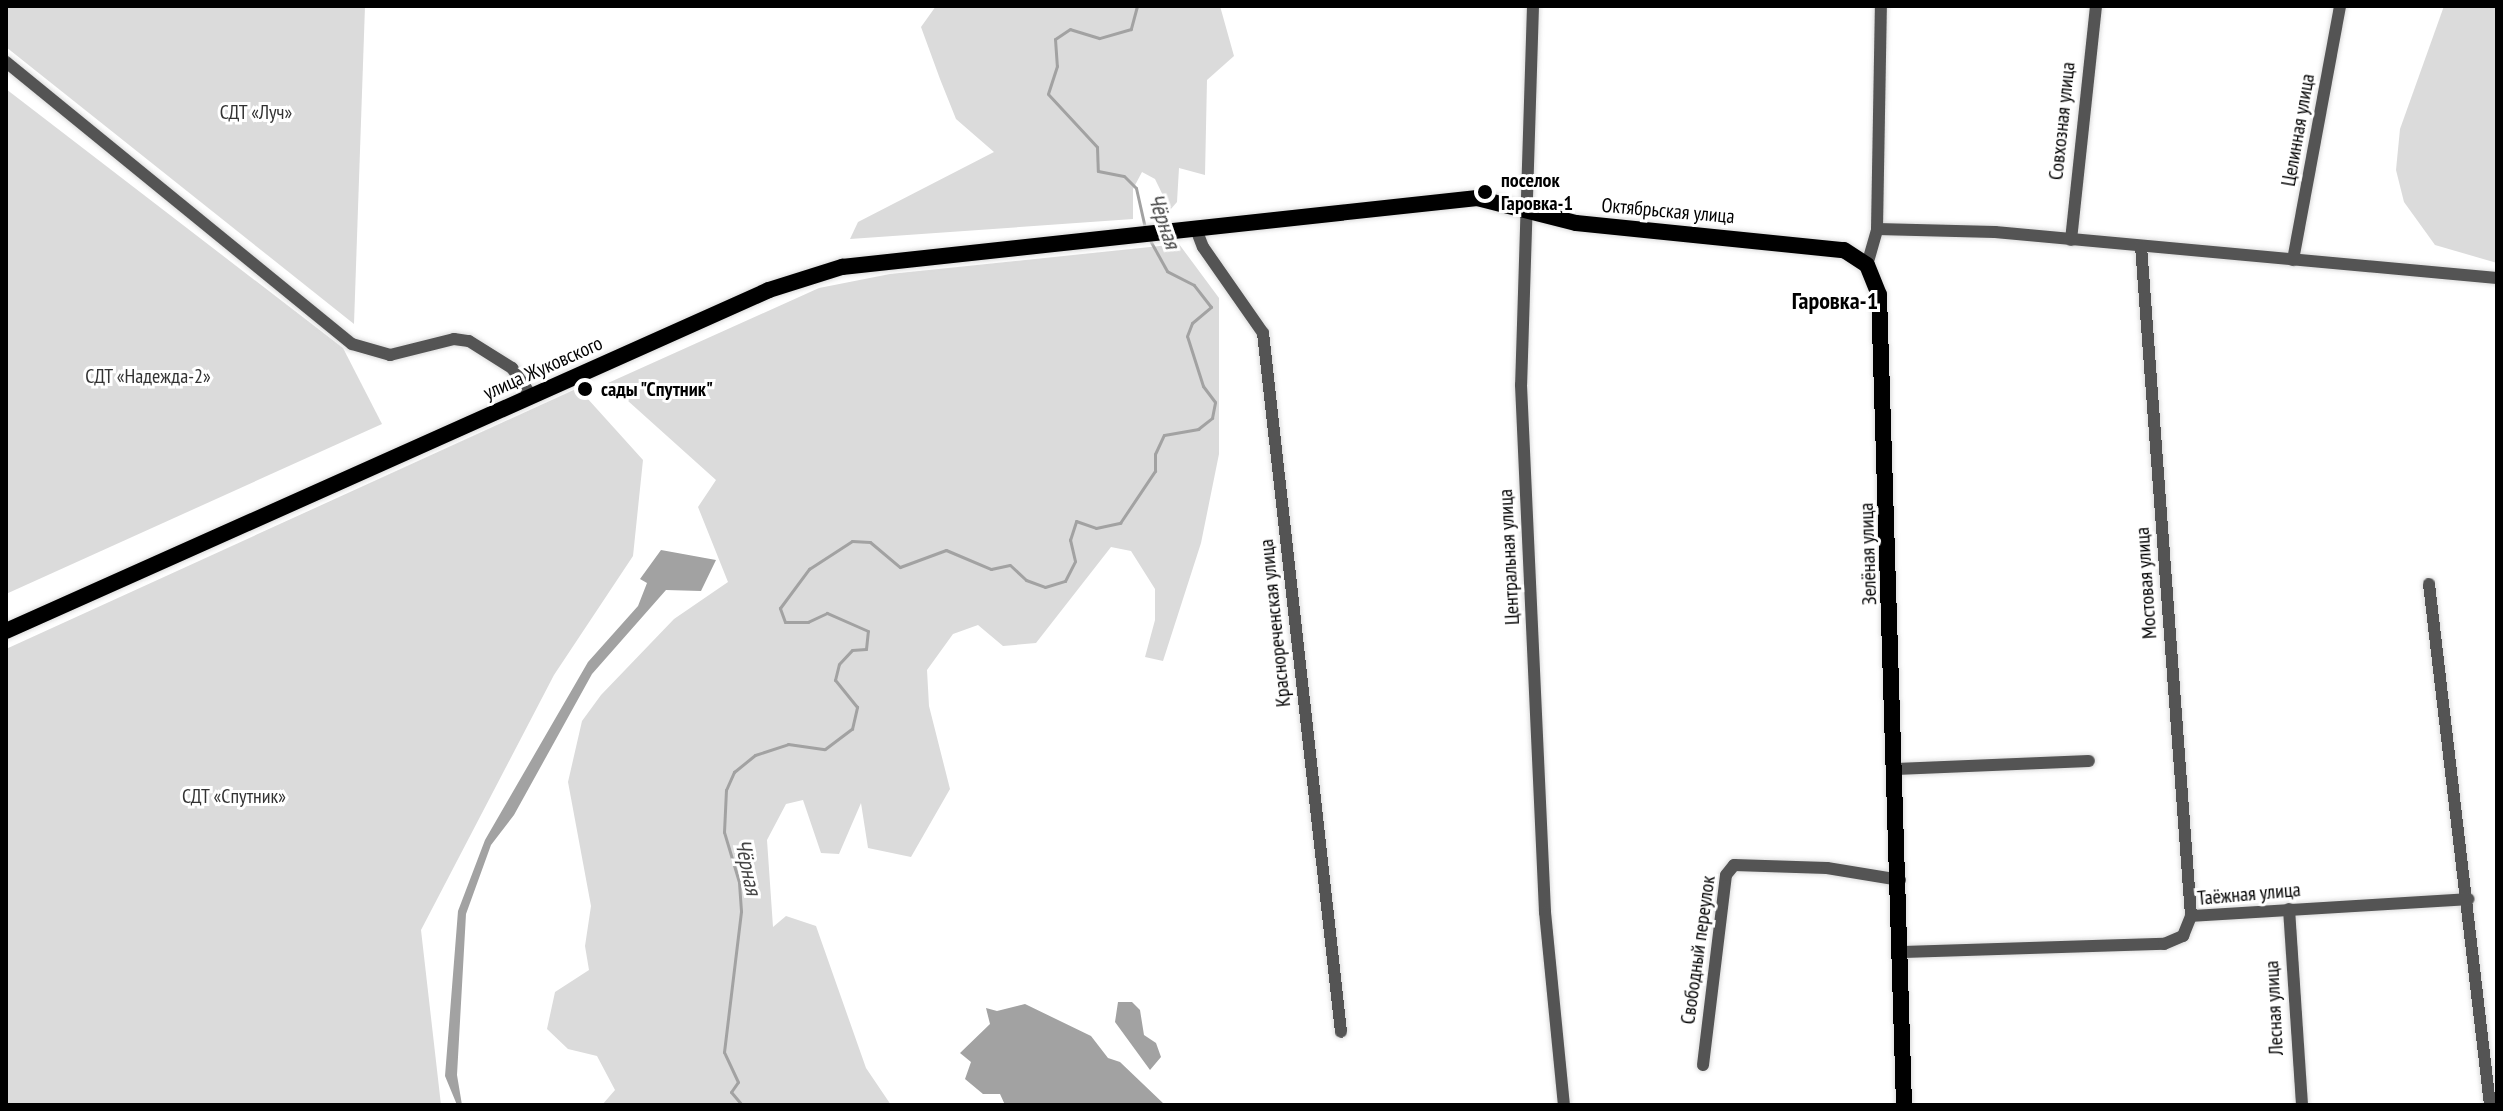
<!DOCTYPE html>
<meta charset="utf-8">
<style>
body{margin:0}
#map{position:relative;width:2503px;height:1111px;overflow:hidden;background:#fff;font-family:"PT Sans Narrow",sans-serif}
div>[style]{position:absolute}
.green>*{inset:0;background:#dbdbdb}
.water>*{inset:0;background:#a2a2a2}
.stream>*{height:3px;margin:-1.5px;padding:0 1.5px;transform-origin:1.5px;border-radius:1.5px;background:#a2a2a2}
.roads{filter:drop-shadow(0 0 2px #dbdbdb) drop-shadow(0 0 2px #dbdbdb)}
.minor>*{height:12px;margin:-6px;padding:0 6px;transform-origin:6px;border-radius:6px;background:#545454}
.major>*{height:16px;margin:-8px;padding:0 8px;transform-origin:8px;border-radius:8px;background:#000}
.dots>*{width:22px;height:22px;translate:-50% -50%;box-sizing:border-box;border:4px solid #fff;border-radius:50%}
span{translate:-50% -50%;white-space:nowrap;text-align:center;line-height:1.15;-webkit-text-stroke:6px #fff;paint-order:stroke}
.park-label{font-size:20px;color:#323232}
.street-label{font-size:20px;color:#000}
.poi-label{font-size:20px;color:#000;font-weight:700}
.left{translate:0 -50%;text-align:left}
.water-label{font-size:22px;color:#434343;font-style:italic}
.quarter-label{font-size:24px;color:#000;font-weight:700}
.frame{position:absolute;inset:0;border:8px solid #000;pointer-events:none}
</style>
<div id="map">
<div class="green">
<i style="clip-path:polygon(6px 6px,365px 6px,354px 324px,6px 47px)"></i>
<i style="clip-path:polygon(936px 6px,1220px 6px,1234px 56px,1207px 80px,1205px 175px,1179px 168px,1177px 202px,1170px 210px,1155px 179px,1142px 172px,1133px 189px,1133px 219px,850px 239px,858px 222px,994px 152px,956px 119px,940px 79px,921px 27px)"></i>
<i style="clip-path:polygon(2444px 6px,2497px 6px,2497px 263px,2435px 245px,2404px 202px,2396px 170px,2400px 129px)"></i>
<i style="clip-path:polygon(6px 89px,343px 348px,382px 424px,6px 594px)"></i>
<i style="clip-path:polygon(1179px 244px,1219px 298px,1219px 454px,1201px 543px,1163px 661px,1145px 657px,1155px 620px,1155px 589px,1131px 551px,1111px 547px,1036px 643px,1003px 646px,978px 625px,953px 634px,927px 670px,929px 706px,950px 789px,911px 857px,868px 848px,861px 803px,839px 854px,821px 853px,803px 800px,786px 804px,767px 840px,773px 927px,786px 916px,816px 926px,866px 1068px,891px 1105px,602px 1105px,615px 1090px,597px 1056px,568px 1049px,547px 1029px,555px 992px,589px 970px,585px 946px,591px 906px,568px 782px,582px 721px,601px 695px,674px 619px,728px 582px,698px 507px,716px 480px,608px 383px,819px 288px,890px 274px)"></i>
<i style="clip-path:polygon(578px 388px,643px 460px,633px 556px,554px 675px,421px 930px,441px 1105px,6px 1105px,6px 649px)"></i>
</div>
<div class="water">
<i style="clip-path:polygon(661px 550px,716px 560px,701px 591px,666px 590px,592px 674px,514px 815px,491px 845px,466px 914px,457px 1075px,462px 1105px,457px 1105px,445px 1076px,458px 911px,485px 840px,588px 662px,638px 606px,647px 583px,640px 579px)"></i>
<i style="clip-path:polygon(1118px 1002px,1132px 1002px,1140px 1010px,1144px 1035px,1156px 1043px,1161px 1057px,1150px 1070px,1115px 1022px)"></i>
<i style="clip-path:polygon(1025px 1004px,1091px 1036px,1108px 1058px,1120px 1062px,1165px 1105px,1005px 1105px,1000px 1094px,983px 1094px,965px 1079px,971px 1062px,960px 1053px,990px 1024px,986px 1008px,997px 1011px)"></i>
</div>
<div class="stream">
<i style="left:1137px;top:6px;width:24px;rotate:105deg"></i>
<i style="left:1131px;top:29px;width:33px;rotate:164deg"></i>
<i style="left:1099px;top:38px;width:30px;rotate:-163deg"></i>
<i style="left:1070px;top:29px;width:18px;rotate:146deg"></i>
<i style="left:1055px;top:39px;width:27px;rotate:86deg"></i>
<i style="left:1057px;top:66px;width:29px;rotate:108deg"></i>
<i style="left:1048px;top:94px;width:72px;rotate:47.2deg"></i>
<i style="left:1097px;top:147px;width:24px;rotate:88deg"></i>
<i style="left:1098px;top:171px;width:26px;rotate:11deg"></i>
<i style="left:1124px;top:176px;width:17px;rotate:45deg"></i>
<i style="left:1136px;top:188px;width:41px;rotate:77.3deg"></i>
<i style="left:742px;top:1105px;width:17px;rotate:-130deg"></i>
<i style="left:731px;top:1092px;width:12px;rotate:-55deg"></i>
<i style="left:738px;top:1082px;width:33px;rotate:-115deg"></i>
<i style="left:724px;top:1052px;width:142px;rotate:-83.1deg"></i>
<i style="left:741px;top:911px;width:29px;rotate:-94deg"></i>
<i style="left:739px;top:882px;width:52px;rotate:-106.7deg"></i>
<i style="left:724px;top:832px;width:42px;rotate:-87.3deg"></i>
<i style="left:726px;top:790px;width:20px;rotate:-66deg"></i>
<i style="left:734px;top:772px;width:27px;rotate:-39deg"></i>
<i style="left:755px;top:755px;width:35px;rotate:-18deg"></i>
<i style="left:788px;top:744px;width:37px;rotate:8deg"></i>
<i style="left:825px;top:749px;width:34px;rotate:-37deg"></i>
<i style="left:852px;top:729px;width:23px;rotate:-77deg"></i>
<i style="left:857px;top:707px;width:35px;rotate:-129deg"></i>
<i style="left:835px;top:680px;width:16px;rotate:-76deg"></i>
<i style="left:839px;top:664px;width:19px;rotate:-47deg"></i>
<i style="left:852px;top:650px;width:14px;rotate:-4deg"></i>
<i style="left:866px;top:649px;width:18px;rotate:-84deg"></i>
<i style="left:868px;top:631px;width:45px;rotate:-156.3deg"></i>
<i style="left:827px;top:613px;width:21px;rotate:155deg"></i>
<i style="left:808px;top:622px;width:23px;rotate:180deg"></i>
<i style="left:785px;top:622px;width:15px;rotate:-110deg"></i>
<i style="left:780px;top:608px;width:49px;rotate:-53.4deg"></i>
<i style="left:809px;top:569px;width:51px;rotate:-33.1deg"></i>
<i style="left:852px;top:541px;width:18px;rotate:3deg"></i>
<i style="left:870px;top:542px;width:39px;rotate:40deg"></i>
<i style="left:900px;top:567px;width:49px;rotate:-20.3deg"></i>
<i style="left:946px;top:550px;width:49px;rotate:22.9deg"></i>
<i style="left:991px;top:569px;width:19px;rotate:-12deg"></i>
<i style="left:1010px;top:565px;width:22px;rotate:43deg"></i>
<i style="left:1026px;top:580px;width:20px;rotate:20deg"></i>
<i style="left:1045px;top:587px;width:21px;rotate:-17deg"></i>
<i style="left:1065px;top:581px;width:22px;rotate:-63deg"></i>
<i style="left:1075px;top:561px;width:22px;rotate:-103deg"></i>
<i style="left:1070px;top:540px;width:20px;rotate:-72deg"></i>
<i style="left:1076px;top:521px;width:21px;rotate:19deg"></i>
<i style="left:1096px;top:528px;width:25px;rotate:-12deg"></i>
<i style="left:1120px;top:523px;width:63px;rotate:-56.1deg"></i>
<i style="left:1155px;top:471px;width:17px;rotate:-90deg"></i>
<i style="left:1155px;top:454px;width:21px;rotate:-65deg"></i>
<i style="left:1164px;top:435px;width:35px;rotate:-10deg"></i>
<i style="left:1198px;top:429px;width:18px;rotate:-38deg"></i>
<i style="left:1212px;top:418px;width:16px;rotate:-79deg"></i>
<i style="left:1215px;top:402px;width:20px;rotate:-127deg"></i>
<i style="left:1203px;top:386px;width:52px;rotate:-107.7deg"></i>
<i style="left:1187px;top:336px;width:14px;rotate:-69deg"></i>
<i style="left:1192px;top:323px;width:25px;rotate:-40deg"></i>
<i style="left:1211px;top:307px;width:28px;rotate:-128deg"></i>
<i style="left:1194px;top:285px;width:30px;rotate:-153deg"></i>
<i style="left:1167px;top:271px;width:37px;rotate:-119deg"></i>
</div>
<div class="roads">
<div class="minor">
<i style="left:1533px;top:6px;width:379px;rotate:91.8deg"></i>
<i style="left:1521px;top:385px;width:528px;rotate:87.39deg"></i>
<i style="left:1545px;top:912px;width:194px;rotate:84.4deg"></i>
<i style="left:6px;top:62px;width:446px;rotate:39.2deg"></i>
<i style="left:352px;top:344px;width:40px;rotate:16deg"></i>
<i style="left:390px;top:355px;width:66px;rotate:-14deg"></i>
<i style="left:454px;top:339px;width:15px;rotate:8deg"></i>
<i style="left:469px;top:341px;width:51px;rotate:32.1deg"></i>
<i style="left:512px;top:368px;width:33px;rotate:55deg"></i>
<i style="left:1196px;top:229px;width:19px;rotate:69deg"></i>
<i style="left:1203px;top:247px;width:105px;rotate:55.1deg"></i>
<i style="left:1263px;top:333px;width:703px;rotate:83.63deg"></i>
<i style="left:1877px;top:229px;width:118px;rotate:1.5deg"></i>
<i style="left:1995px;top:232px;width:504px;rotate:5.24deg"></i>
<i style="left:2071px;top:240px;width:235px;rotate:-83.9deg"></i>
<i style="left:2141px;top:246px;width:672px;rotate:85.73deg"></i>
<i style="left:2293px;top:260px;width:258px;rotate:-79.5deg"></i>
<i style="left:1867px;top:265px;width:37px;rotate:-74deg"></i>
<i style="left:1877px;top:229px;width:223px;rotate:-89deg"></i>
<i style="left:2429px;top:584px;width:525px;rotate:83.32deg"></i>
<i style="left:1896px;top:769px;width:193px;rotate:-2.4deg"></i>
<i style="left:2289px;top:909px;width:196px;rotate:86.2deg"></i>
<i style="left:1903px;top:952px;width:261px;rotate:-1.8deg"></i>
<i style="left:2164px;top:944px;width:21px;rotate:-23deg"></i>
<i style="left:2183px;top:936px;width:22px;rotate:-68deg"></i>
<i style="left:2191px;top:916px;width:278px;rotate:-3.5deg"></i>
<i style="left:1703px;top:1065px;width:191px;rotate:-83.1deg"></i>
<i style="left:1726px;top:875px;width:13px;rotate:-51deg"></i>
<i style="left:1734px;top:865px;width:93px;rotate:1.8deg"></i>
<i style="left:1827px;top:868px;width:74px;rotate:9.3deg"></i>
</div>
<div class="major">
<i style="left:6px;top:631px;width:836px;rotate:-24.08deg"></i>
<i style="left:769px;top:290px;width:77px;rotate:-17.5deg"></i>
<i style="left:842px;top:267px;width:639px;rotate:-6.2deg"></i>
<i style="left:1477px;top:198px;width:102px;rotate:14.2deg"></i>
<i style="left:1576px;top:223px;width:269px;rotate:5.8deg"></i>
<i style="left:1844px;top:250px;width:27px;rotate:33deg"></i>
<i style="left:1867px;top:265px;width:32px;rotate:68deg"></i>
<i style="left:1879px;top:295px;width:810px;rotate:88.23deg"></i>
</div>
</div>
<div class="dots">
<i style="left:1485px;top:192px;background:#000"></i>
<i style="left:585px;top:389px;background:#000"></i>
</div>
<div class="park-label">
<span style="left:256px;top:112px">СДТ «Луч»</span>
<span style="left:148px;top:376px">СДТ «Надежда-2»</span>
<span style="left:234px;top:796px">СДТ «Спутник»</span>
</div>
<div class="street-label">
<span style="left:2062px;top:121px;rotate:-84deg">Совхозная улица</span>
<span style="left:2298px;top:130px;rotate:-80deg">Целинная улица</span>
<span style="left:1668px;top:211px;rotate:5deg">Октябрьская улица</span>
<span style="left:543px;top:368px;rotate:-24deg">улица Жуковского</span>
<span style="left:1868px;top:554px;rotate:-92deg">Зелёная улица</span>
<span style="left:1509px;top:557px;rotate:-93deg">Центральная улица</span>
<span style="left:2146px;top:583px;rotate:-94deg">Мостовая улица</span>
<span style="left:1275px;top:623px;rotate:-96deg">Краснореченская улица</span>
<span style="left:2249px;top:894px;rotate:-5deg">Таёжная улица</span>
<span style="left:1698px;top:950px;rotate:-82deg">Свободный переулок</span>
<span style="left:2274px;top:1008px;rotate:-93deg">Лесная улица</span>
</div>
<div class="poi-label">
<span class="left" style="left:1501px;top:192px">поселок<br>Гаровка-1</span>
<span class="left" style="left:601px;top:389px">сады "Спутник"</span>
</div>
<div class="water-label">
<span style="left:1164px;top:221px;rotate:71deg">Чёрная</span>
<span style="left:748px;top:867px;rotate:78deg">Чёрная</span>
</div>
<div class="quarter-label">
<span style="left:1835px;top:301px">Гаровка-1</span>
</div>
<div class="frame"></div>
</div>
